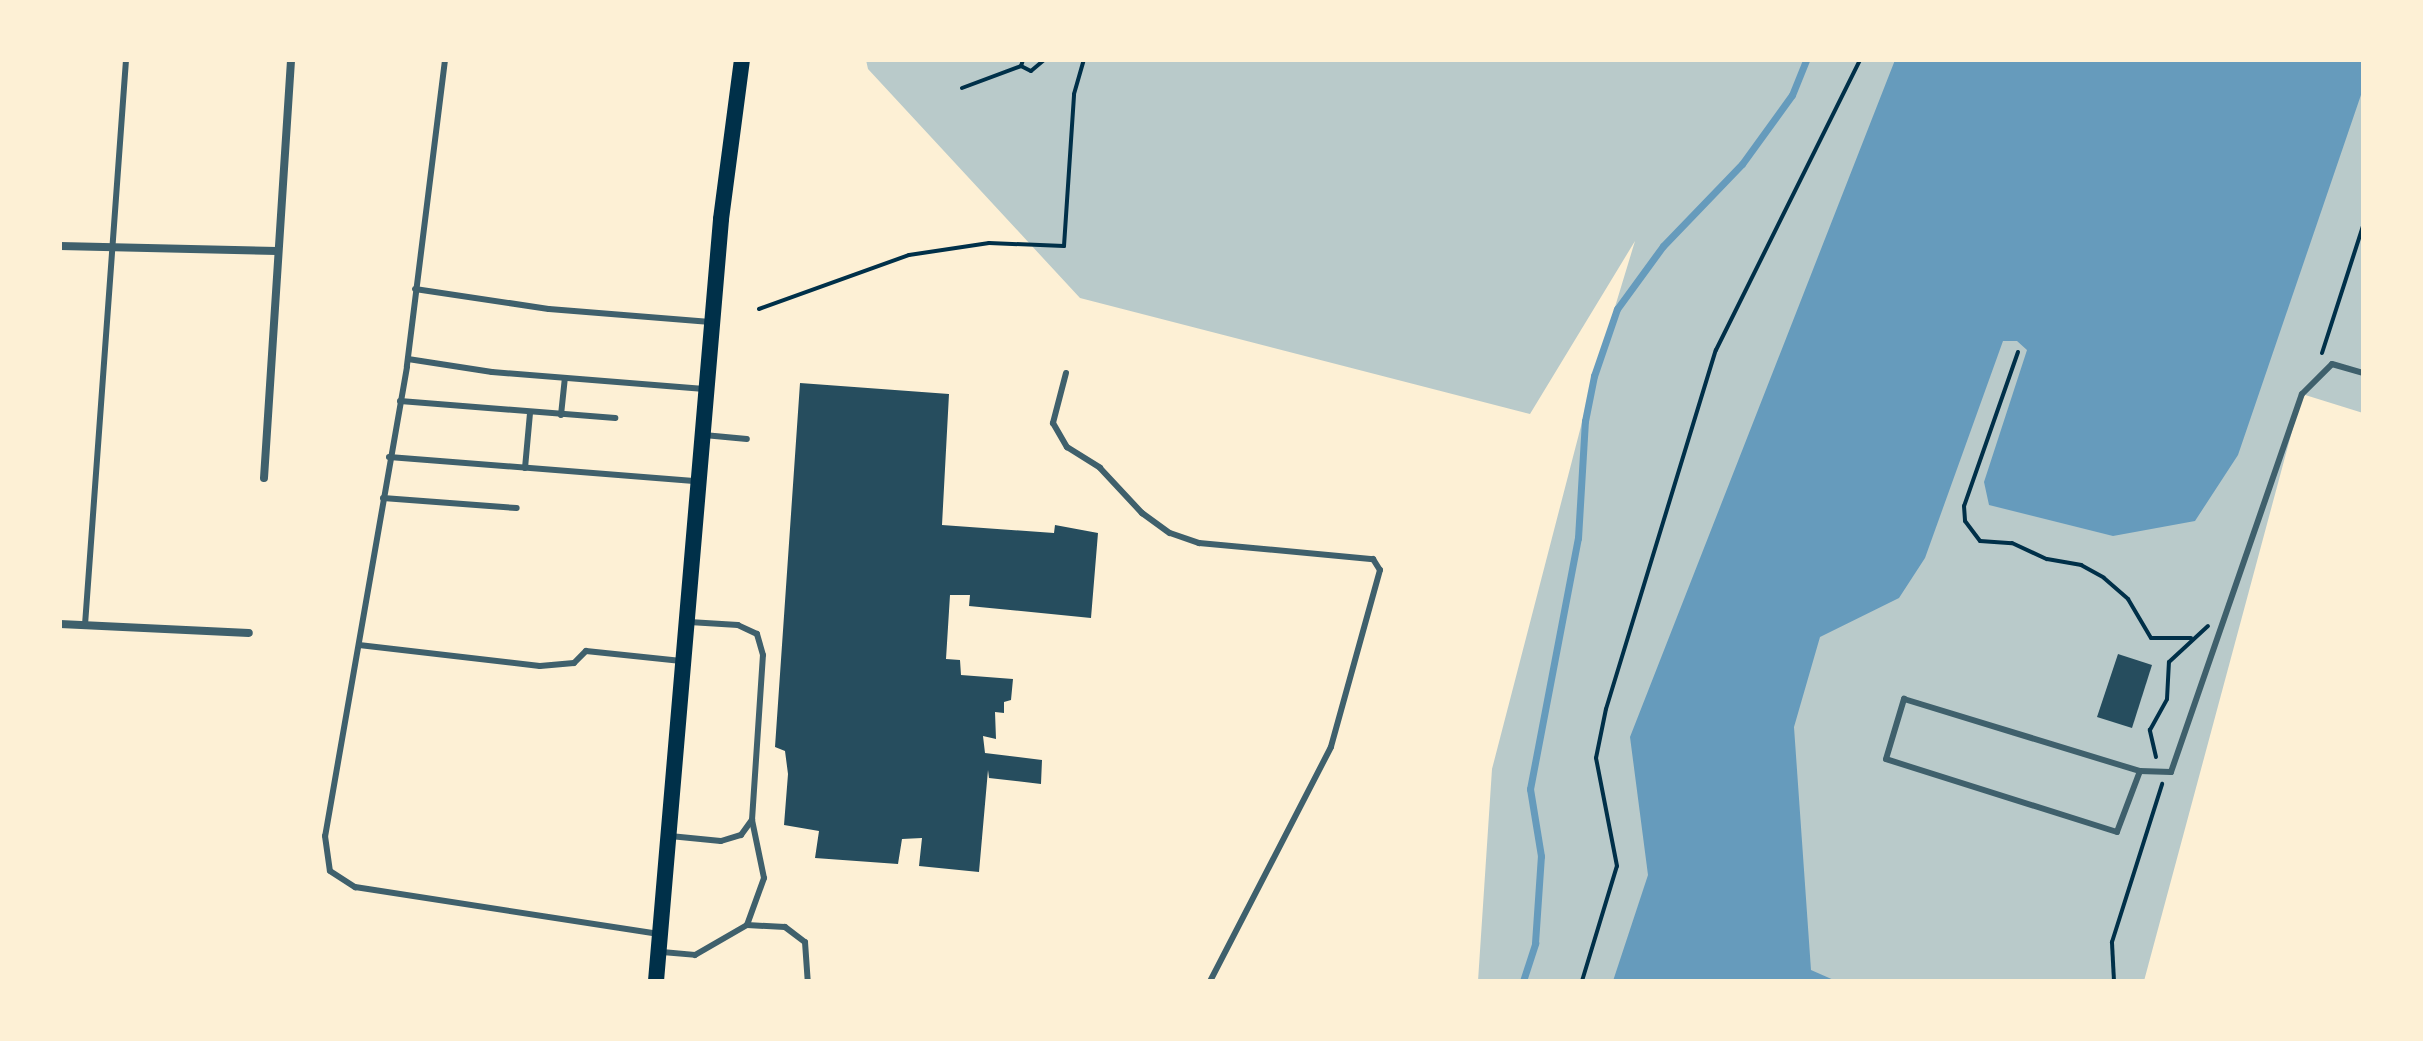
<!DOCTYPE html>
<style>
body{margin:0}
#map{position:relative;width:2423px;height:1041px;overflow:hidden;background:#fdf0d5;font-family:"DM Sans",sans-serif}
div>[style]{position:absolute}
.green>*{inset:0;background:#b9caca}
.water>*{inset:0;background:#669bbc}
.stream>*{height:7px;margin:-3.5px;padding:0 3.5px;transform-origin:3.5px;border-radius:3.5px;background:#669bbc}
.building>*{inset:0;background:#264d5e}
.path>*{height:4px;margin:-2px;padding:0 2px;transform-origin:2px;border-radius:2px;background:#003049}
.service>*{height:6px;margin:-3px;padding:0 3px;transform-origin:3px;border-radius:3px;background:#3f606c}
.minor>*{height:8px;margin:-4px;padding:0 4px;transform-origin:4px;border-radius:4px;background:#3f606c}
.secondary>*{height:16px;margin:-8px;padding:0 8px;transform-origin:8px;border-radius:8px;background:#003049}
span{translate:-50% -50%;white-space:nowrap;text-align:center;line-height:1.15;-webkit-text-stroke:6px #fdf0d5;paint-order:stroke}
.frame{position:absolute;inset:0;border:62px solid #fdf0d5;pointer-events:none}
</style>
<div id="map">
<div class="green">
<i style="clip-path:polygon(866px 60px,2363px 60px,2363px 413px,2302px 394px,2144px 981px,1478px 981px,1492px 769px,1594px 376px,1635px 241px,1530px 414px,1080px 298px,868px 69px)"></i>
</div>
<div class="water">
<i style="clip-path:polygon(1895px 60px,2363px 60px,2363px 89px,2238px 455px,2195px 521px,2113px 536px,1989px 505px,1984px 482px,2027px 350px,2017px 341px,2003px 341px,1925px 558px,1899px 598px,1820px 637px,1794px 727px,1811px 970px,1836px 981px,1613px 981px,1648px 875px,1630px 737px)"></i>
</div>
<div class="stream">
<i style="left:1523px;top:981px;width:40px;rotate:-72deg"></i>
<i style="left:1535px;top:943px;width:87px;rotate:-86.1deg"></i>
<i style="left:1541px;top:856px;width:68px;rotate:-99.3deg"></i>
<i style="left:1530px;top:789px;width:256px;rotate:-79.2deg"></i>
<i style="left:1578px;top:538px;width:117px;rotate:-86.6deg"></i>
<i style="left:1585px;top:421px;width:46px;rotate:-78.7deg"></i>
<i style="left:1594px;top:376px;width:71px;rotate:-71.1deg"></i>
<i style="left:1617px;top:309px;width:78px;rotate:-53.9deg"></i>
<i style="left:1663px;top:246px;width:114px;rotate:-46.1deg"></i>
<i style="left:1742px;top:164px;width:85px;rotate:-54.1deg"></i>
<i style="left:1792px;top:95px;width:38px;rotate:-68deg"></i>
</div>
<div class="building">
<i style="clip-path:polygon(800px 383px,949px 394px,942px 525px,1054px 533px,1055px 525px,1098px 533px,1091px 618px,969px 606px,970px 595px,950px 595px,946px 659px,960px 660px,961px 675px,1013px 679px,1011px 700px,1004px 702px,1004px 713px,995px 712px,996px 739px,983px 736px,985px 753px,1042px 760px,1041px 784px,989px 778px,988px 770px,979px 872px,919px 866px,922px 838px,902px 839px,898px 864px,815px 858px,819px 831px,784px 825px,788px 774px,785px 751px,775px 747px)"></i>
<i style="clip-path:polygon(2118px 654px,2152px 665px,2132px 728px,2097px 717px)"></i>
</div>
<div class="path">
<i style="left:1023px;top:60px;width:6px;rotate:108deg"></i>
<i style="left:1021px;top:66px;width:11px;rotate:27deg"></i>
<i style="left:1031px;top:71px;width:17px;rotate:-40deg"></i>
<i style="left:1105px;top:60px;width:58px"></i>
<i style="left:962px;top:88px;width:63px;rotate:-20.4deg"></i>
<i style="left:759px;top:309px;width:159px;rotate:-19.8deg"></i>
<i style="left:909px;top:255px;width:81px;rotate:-8.5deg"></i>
<i style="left:989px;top:243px;width:75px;rotate:2.3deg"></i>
<i style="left:1064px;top:246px;width:152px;rotate:-86.2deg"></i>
<i style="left:1074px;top:94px;width:35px;rotate:-74deg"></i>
<i style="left:2018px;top:352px;width:163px;rotate:109.3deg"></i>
<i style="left:1964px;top:506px;width:15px;rotate:86deg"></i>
<i style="left:1965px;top:521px;width:25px;rotate:53deg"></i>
<i style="left:1980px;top:541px;width:32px;rotate:4deg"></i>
<i style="left:2012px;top:543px;width:38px;rotate:25deg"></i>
<i style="left:2047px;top:559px;width:35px;rotate:10deg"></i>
<i style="left:2081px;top:565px;width:26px;rotate:29deg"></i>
<i style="left:2104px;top:578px;width:32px;rotate:41deg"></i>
<i style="left:2128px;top:599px;width:45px;rotate:59.5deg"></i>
<i style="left:2151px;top:638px;width:40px"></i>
<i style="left:2322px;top:353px;width:133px;rotate:-72.1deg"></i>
<i style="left:2156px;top:757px;width:28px;rotate:-103deg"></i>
<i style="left:2150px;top:730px;width:35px;rotate:-61deg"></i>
<i style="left:2167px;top:699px;width:37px;rotate:-87deg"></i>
<i style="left:2169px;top:662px;width:53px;rotate:-42.7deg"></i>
<i style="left:1582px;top:981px;width:120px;rotate:-73.1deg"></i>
<i style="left:1617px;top:866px;width:110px;rotate:-101deg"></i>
<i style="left:1596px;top:758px;width:50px;rotate:-78.5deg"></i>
<i style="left:1606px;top:709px;width:375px;rotate:-73deg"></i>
<i style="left:1716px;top:350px;width:324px;rotate:-63.6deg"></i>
<i style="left:2114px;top:981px;width:39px;rotate:-93deg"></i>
<i style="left:2112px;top:942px;width:166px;rotate:-72.4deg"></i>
</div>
<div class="service">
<i style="left:445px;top:60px;width:309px;rotate:97.1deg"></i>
<i style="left:407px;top:367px;width:476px;rotate:99.9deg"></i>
<i style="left:325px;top:836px;width:35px;rotate:82deg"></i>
<i style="left:330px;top:871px;width:30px;rotate:33deg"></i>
<i style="left:355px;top:887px;width:306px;rotate:8.8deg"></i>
<i style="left:415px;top:289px;width:135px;rotate:8.5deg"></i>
<i style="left:549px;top:309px;width:162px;rotate:4.6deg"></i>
<i style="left:408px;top:359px;width:85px;rotate:8.8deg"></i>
<i style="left:492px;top:372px;width:213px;rotate:4.6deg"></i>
<i style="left:1066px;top:373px;width:52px;rotate:104.6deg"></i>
<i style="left:1053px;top:423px;width:28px;rotate:60deg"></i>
<i style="left:1067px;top:447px;width:39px;rotate:32deg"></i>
<i style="left:1100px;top:468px;width:62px;rotate:47deg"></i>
<i style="left:1142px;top:513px;width:34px;rotate:36deg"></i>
<i style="left:1170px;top:533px;width:31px;rotate:19deg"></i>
<i style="left:1199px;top:543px;width:175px;rotate:5.3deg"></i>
<i style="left:1373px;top:559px;width:13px;rotate:58deg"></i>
<i style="left:1380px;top:570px;width:184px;rotate:105.5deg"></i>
<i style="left:1331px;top:747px;width:263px;rotate:117.3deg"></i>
<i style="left:400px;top:401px;width:216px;rotate:4.5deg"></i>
<i style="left:561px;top:415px;width:37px;rotate:-84deg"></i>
<i style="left:704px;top:435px;width:43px;rotate:5.3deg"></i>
<i style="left:389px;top:457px;width:309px;rotate:4.5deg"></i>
<i style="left:525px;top:468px;width:55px;rotate:-84.8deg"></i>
<i style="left:383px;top:498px;width:134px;rotate:4.3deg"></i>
<i style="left:85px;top:625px;width:566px;rotate:-85.85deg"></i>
<i style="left:359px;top:645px;width:182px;rotate:6.6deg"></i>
<i style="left:540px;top:666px;width:34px;rotate:-5deg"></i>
<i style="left:574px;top:663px;width:17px;rotate:-45deg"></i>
<i style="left:586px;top:651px;width:96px;rotate:6deg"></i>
<i style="left:2140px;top:771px;width:65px;rotate:110.7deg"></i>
<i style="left:2117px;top:832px;width:242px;rotate:-162.5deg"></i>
<i style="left:1886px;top:759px;width:63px;rotate:-73.3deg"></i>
<i style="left:1904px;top:699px;width:247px;rotate:17deg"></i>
<i style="left:2140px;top:771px;width:31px;rotate:2deg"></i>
<i style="left:2171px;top:772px;width:400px;rotate:-70.9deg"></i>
<i style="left:2302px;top:394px;width:42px;rotate:-45deg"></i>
<i style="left:2332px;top:364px;width:32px;rotate:16deg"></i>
<i style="left:670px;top:836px;width:51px;rotate:5.6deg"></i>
<i style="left:721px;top:841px;width:21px;rotate:-17deg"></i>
<i style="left:741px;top:835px;width:19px;rotate:-54deg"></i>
<i style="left:747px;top:925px;width:38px;rotate:3deg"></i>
<i style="left:785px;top:927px;width:25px;rotate:37deg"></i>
<i style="left:805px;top:942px;width:39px;rotate:86deg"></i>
<i style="left:662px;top:952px;width:33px;rotate:5deg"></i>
<i style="left:695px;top:955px;width:60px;rotate:-30deg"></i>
<i style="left:747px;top:925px;width:50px;rotate:-70.1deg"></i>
<i style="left:764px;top:878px;width:59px;rotate:-101.7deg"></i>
<i style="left:752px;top:820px;width:165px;rotate:-86.2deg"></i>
<i style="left:763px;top:655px;width:22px;rotate:-106deg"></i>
<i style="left:757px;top:634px;width:21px;rotate:-155deg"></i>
<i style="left:738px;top:625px;width:49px;rotate:-176.5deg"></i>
</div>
<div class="minor">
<i style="left:60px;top:246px;width:217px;rotate:1.3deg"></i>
<i style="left:264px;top:478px;width:419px;rotate:-86.3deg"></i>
<i style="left:60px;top:624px;width:189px;rotate:2.7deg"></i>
</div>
<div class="secondary">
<i style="left:656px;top:981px;width:765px;rotate:-85.12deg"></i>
<i style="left:721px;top:219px;width:160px;rotate:-82.5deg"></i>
</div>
<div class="frame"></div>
</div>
